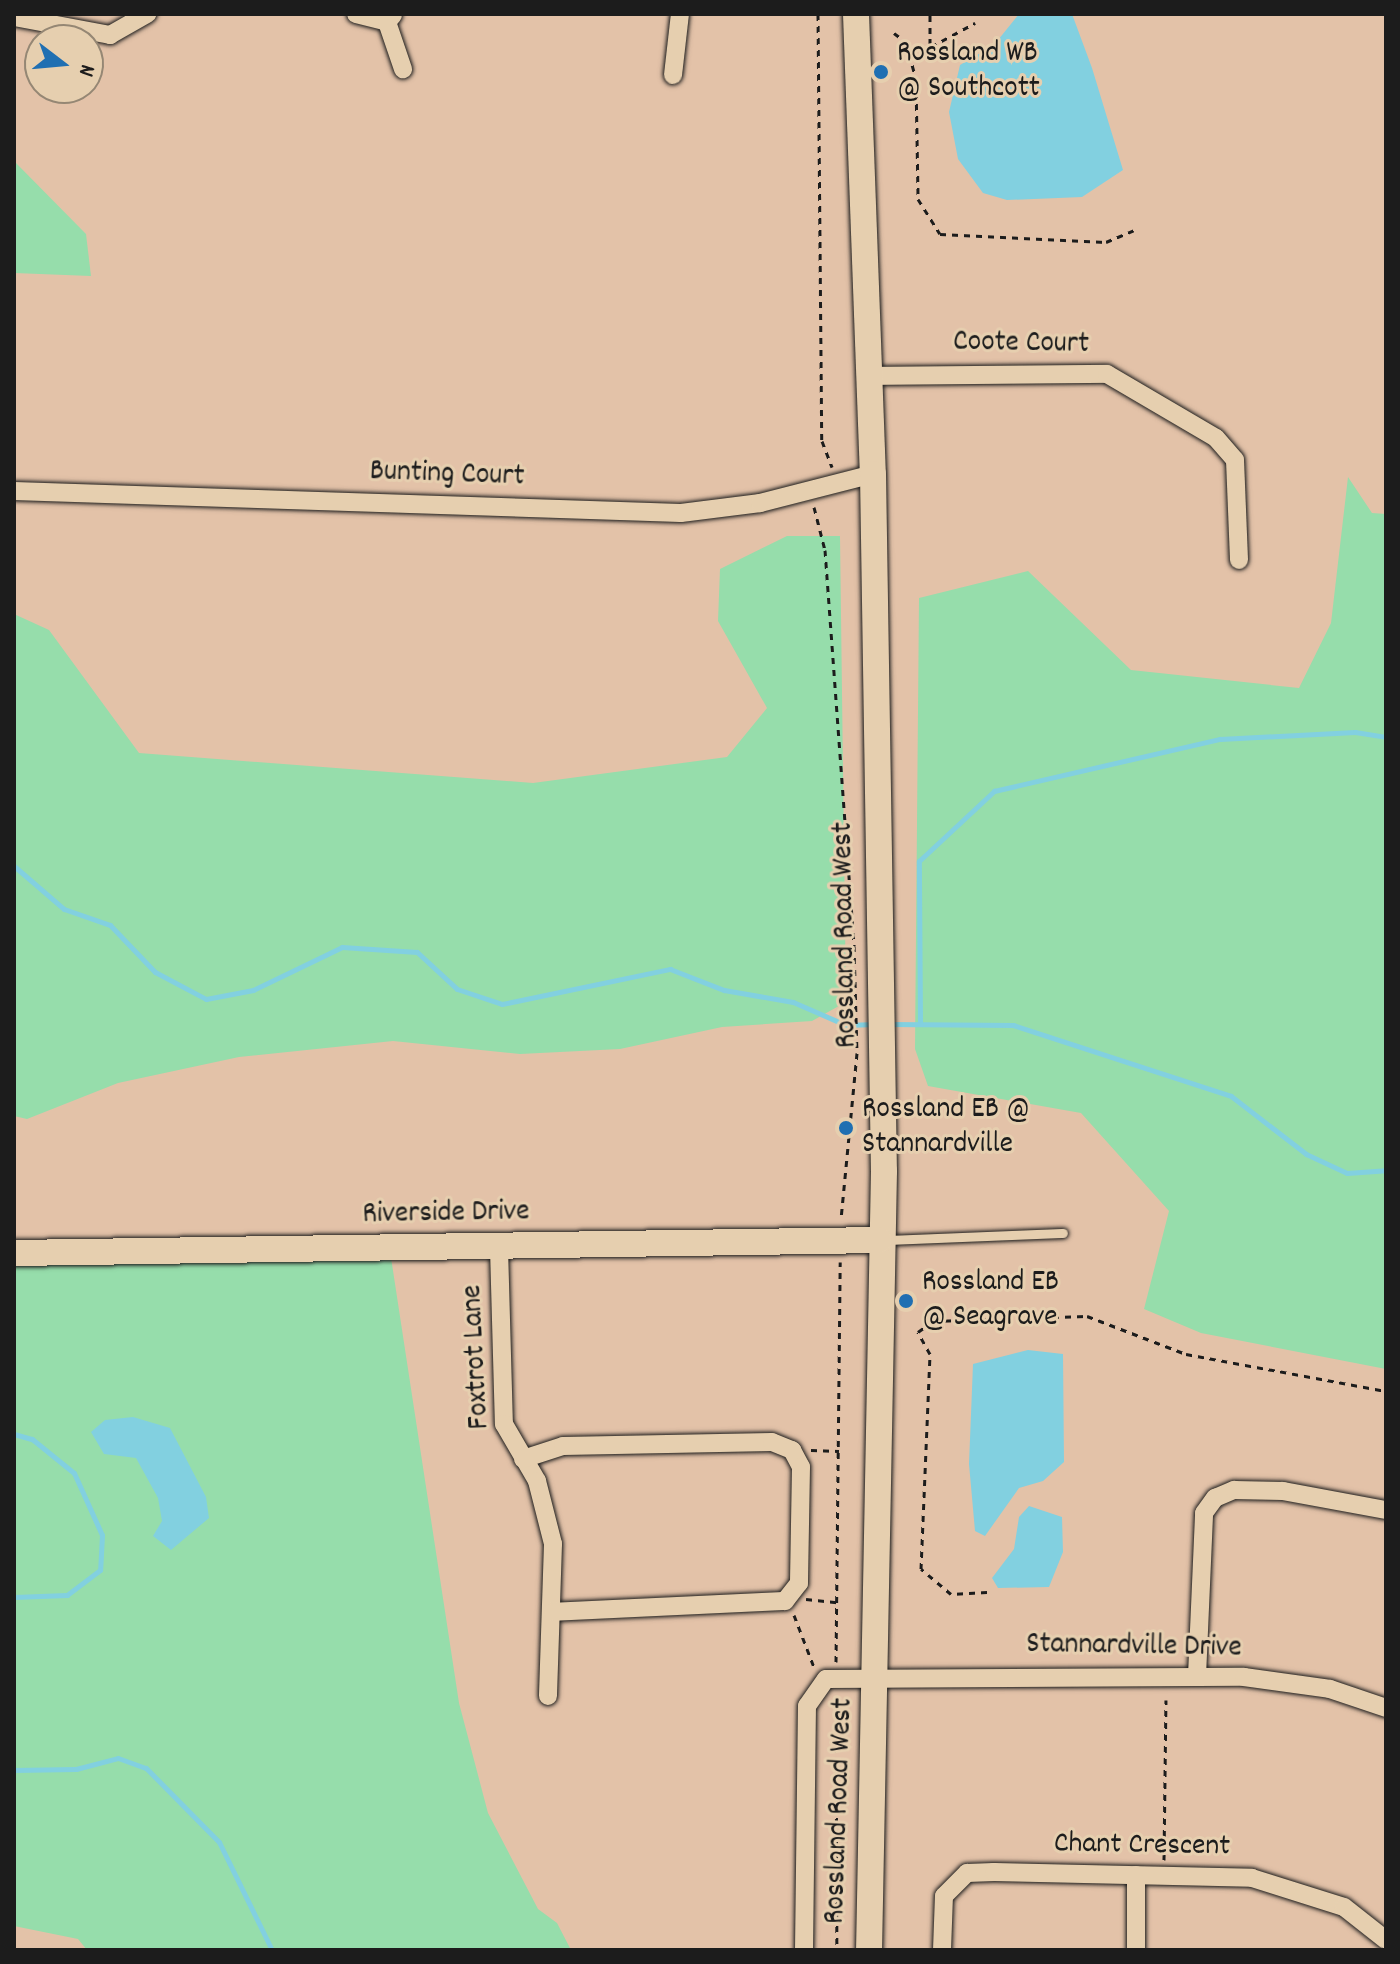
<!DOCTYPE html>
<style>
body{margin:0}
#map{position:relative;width:1400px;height:1964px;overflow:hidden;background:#e3c2a8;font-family:Dekko,sans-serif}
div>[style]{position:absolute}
.green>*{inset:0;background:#96ddab}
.water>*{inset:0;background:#82d0e0}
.stream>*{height:5px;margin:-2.5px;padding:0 2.5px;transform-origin:2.5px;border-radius:2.5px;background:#82d0e0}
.path>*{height:3px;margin-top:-1.5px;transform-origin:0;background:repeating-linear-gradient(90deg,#1c1c1c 0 6px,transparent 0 12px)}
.roads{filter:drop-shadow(0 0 2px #1c1c1c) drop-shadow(0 0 2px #1c1c1c)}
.lane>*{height:9px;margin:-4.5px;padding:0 4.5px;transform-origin:4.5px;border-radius:4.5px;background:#e6cfaf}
.street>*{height:18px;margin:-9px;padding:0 9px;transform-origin:9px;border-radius:9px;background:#e6cfaf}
.secondary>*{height:26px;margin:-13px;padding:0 13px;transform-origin:13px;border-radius:13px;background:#e6cfaf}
.dots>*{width:22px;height:22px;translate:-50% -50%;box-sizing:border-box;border:4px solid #e6cfaf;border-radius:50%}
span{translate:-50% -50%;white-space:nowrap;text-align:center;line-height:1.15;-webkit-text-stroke:6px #e6cfaf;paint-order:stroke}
.poi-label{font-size:30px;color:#1c1c1c}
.left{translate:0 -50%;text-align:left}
.street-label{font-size:30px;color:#1c1c1c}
.frame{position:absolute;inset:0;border:16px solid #1c1c1c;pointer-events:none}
.north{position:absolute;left:24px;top:24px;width:80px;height:80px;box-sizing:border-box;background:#e6cfaf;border:2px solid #958774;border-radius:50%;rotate:106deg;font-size:22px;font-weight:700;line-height:32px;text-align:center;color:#1c1c1c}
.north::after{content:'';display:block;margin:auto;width:28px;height:36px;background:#1f6fb2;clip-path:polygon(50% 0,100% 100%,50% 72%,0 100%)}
</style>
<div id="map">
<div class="green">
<i style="clip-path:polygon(14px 161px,86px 234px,91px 276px,14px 273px)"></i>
<i style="clip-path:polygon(1348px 477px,1372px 513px,1386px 514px,1386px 1369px,1201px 1333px,1144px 1309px,1169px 1211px,1081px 1113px,928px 1086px,915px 1049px,919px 598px,1028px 571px,1131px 670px,1299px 688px,1331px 623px)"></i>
<i style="clip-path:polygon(787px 536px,840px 536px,846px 1002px,812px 1021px,722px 1027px,620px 1049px,520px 1054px,393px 1041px,239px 1057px,118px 1083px,27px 1119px,14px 1116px,14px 614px,49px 630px,139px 753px,533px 783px,727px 757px,767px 708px,718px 621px,720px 569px)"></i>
<i style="clip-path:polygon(390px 1251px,459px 1703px,488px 1813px,538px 1909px,557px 1923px,571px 1950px,87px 1950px,78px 1939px,14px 1926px,14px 1265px)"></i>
</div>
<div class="water">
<i style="clip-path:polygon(1019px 14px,1072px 14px,1092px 68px,1123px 170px,1082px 197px,1007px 200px,983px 193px,958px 159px,949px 112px,960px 65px,994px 45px)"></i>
<i style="clip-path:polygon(1028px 1350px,1063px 1354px,1064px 1462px,1043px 1481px,1019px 1488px,985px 1536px,975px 1531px,969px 1464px,973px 1364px)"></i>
<i style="clip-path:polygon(133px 1417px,170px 1428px,206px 1497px,209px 1518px,171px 1550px,153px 1536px,162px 1521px,158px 1498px,136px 1458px,104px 1454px,91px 1432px,105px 1420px)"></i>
<i style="clip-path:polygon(1029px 1506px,1062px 1517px,1063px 1552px,1049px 1587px,998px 1588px,992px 1578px,1014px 1549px,1019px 1517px)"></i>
</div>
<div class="stream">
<i style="left:14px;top:866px;width:66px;rotate:40.7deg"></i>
<i style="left:64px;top:909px;width:49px;rotate:19.2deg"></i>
<i style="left:110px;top:925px;width:65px;rotate:46.2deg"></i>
<i style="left:155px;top:972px;width:58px;rotate:27.9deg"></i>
<i style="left:206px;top:999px;width:48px;rotate:-10.8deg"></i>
<i style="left:253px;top:990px;width:99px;rotate:-25.8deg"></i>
<i style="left:342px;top:947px;width:75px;rotate:3.8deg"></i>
<i style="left:417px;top:952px;width:54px;rotate:42.8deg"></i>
<i style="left:457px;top:989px;width:47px;rotate:18.4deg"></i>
<i style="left:502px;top:1004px;width:172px;rotate:-11.8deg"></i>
<i style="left:670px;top:969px;width:58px;rotate:21.3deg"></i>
<i style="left:724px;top:990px;width:70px;rotate:9.9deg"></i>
<i style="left:793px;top:1002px;width:58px;rotate:23.5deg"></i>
<i style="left:846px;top:1025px;width:29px;rotate:-2deg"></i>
<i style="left:920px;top:1023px;width:162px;rotate:-90.4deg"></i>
<i style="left:919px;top:861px;width:103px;rotate:-43deg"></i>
<i style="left:994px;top:791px;width:232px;rotate:-13deg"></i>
<i style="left:1220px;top:739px;width:135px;rotate:-3deg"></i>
<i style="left:1355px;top:732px;width:31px;rotate:9deg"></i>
<i style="left:889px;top:1024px;width:124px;rotate:0.5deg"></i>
<i style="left:1013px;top:1025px;width:229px;rotate:18deg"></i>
<i style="left:1231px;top:1096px;width:95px;rotate:37.7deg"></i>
<i style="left:1306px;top:1154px;width:45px;rotate:24.9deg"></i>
<i style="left:1347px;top:1173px;width:39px;rotate:-4deg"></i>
<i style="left:14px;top:1434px;width:19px;rotate:16deg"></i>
<i style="left:32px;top:1439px;width:54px;rotate:39deg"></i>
<i style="left:74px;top:1473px;width:68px;rotate:65.7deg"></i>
<i style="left:102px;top:1535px;width:35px;rotate:93deg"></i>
<i style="left:100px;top:1570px;width:41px;rotate:142.9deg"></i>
<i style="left:67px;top:1595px;width:53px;rotate:177.8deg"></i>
<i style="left:14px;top:1770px;width:62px;rotate:-0.9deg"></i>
<i style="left:76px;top:1769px;width:43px;rotate:-14.7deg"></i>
<i style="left:118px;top:1758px;width:30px;rotate:20deg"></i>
<i style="left:146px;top:1768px;width:104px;rotate:45.4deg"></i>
<i style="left:219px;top:1842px;width:120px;rotate:63.9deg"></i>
</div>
<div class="path">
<i style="left:818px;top:14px;width:427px;rotate:89.5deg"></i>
<i style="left:822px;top:441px;width:28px;rotate:69deg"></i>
<i style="left:894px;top:33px;width:15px;rotate:37deg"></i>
<i style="left:906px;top:42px;width:39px;rotate:75deg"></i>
<i style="left:916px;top:80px;width:119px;rotate:89deg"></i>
<i style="left:918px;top:199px;width:41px;rotate:57.8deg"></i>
<i style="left:940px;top:234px;width:166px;rotate:2.8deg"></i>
<i style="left:1106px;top:242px;width:30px;rotate:-23deg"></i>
<i style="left:930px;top:45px;width:31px;rotate:-90deg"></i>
<i style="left:910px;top:58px;width:74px;rotate:-28.3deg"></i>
<i style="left:814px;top:507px;width:44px;rotate:75.7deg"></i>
<i style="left:825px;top:550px;width:397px;rotate:85.8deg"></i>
<i style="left:854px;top:946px;width:107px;rotate:88.4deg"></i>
<i style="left:857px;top:1053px;width:166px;rotate:95.5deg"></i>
<i style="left:811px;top:1450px;width:28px;rotate:2deg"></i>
<i style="left:987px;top:1592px;width:36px;rotate:177deg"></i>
<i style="left:951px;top:1594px;width:39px;rotate:-140deg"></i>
<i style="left:921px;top:1569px;width:215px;rotate:-87.6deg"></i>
<i style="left:930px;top:1354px;width:25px;rotate:-119deg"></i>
<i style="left:918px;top:1332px;width:19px;rotate:-36deg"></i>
<i style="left:933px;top:1321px;width:154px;rotate:-1.9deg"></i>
<i style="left:1087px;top:1316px;width:106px;rotate:21deg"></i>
<i style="left:1186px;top:1354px;width:203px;rotate:10.5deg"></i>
<i style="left:806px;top:1599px;width:31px;rotate:6deg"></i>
<i style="left:794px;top:1615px;width:56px;rotate:69deg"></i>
<i style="left:836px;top:1662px;width:400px;rotate:-89.4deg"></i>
<i style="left:836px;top:1698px;width:252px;rotate:89.8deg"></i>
<i style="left:1164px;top:1860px;width:160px;rotate:-89.3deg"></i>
</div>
<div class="roads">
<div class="lane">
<i style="left:886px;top:1240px;width:177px;rotate:-2.3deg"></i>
</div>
<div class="street">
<i style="left:356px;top:14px;width:32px;rotate:14deg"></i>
<i style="left:387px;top:22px;width:9px;rotate:-49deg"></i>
<i style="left:14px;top:17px;width:98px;rotate:10.6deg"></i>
<i style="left:110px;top:35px;width:43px;rotate:-29.6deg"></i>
<i style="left:387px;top:22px;width:50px;rotate:71.2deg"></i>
<i style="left:673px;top:75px;width:61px;rotate:-83.5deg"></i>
<i style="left:870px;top:376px;width:237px;rotate:-0.5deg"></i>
<i style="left:1107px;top:374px;width:126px;rotate:30.4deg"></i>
<i style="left:1216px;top:438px;width:29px;rotate:49deg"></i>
<i style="left:1235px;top:460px;width:100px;rotate:87.7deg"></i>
<i style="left:14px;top:491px;width:667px;rotate:1.89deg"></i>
<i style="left:681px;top:513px;width:80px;rotate:-7.2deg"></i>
<i style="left:760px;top:503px;width:117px;rotate:-14.4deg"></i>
<i style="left:499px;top:1248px;width:176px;rotate:88.4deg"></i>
<i style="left:504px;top:1424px;width:66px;rotate:59.9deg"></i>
<i style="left:537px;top:1481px;width:65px;rotate:75.7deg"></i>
<i style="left:553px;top:1544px;width:152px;rotate:91.9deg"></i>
<i style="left:523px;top:1459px;width:42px;rotate:-18deg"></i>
<i style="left:563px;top:1446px;width:209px;rotate:-1.1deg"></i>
<i style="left:772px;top:1442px;width:22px;rotate:22deg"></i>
<i style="left:792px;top:1450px;width:19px;rotate:62deg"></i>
<i style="left:801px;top:1467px;width:116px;rotate:91deg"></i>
<i style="left:799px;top:1583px;width:23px;rotate:128deg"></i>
<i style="left:785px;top:1601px;width:232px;rotate:177.3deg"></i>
<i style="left:1197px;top:1676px;width:163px;rotate:-87.5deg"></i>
<i style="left:1204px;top:1513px;width:19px;rotate:-54deg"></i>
<i style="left:1215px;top:1498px;width:21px;rotate:-23deg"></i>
<i style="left:1234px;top:1490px;width:49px;rotate:1.2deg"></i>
<i style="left:1283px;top:1491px;width:105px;rotate:10.5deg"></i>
<i style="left:804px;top:1950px;width:244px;rotate:-89.3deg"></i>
<i style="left:807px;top:1706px;width:33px;rotate:-55deg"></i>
<i style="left:826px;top:1679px;width:418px;rotate:-0.3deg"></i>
<i style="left:1244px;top:1677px;width:87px;rotate:7.9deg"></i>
<i style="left:1330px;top:1689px;width:59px;rotate:18.7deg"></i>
<i style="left:942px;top:1950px;width:54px;rotate:-87.9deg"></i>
<i style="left:944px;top:1896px;width:33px;rotate:-45deg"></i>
<i style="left:967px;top:1873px;width:27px;rotate:-2deg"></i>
<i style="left:994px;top:1872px;width:258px;rotate:1.3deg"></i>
<i style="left:1252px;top:1878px;width:96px;rotate:17.5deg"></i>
<i style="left:1344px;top:1907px;width:53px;rotate:38.2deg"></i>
<i style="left:1136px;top:1950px;width:75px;rotate:-90deg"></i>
</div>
<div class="secondary">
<i style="left:856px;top:14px;width:460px;rotate:87.9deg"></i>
<i style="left:873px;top:474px;width:697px;rotate:89.1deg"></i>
<i style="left:884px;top:1171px;width:779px;rotate:91.1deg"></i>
<i style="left:14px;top:1253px;width:865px;rotate:-0.86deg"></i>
</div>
</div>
<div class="dots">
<i style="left:881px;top:72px;background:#1f6fb2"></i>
<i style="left:846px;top:1128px;background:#1f6fb2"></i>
<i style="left:906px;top:1301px;background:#1f6fb2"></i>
</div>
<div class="poi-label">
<span class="left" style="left:897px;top:72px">Rossland WB<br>@ Southcott</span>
<span class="left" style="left:862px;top:1128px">Rossland EB @<br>Stannardville</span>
<span class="left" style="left:922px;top:1301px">Rossland EB<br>@ Seagrave</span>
</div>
<div class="street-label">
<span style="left:1021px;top:345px;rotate:1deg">Coote Court</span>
<span style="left:447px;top:476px;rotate:2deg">Bunting Court</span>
<span style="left:847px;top:935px;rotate:-91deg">Rossland Road West</span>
<span style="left:446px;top:1215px;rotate:-1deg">Riverside Drive</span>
<span style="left:478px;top:1357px;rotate:-93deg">Foxtrot Lane</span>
<span style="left:1134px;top:1648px;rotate:1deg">Stannardville Drive</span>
<span style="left:841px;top:1811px;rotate:-88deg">Rossland Road West</span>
<span style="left:1142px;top:1847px;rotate:1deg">Chant Crescent</span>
</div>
<div class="frame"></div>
<div class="north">N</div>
</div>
